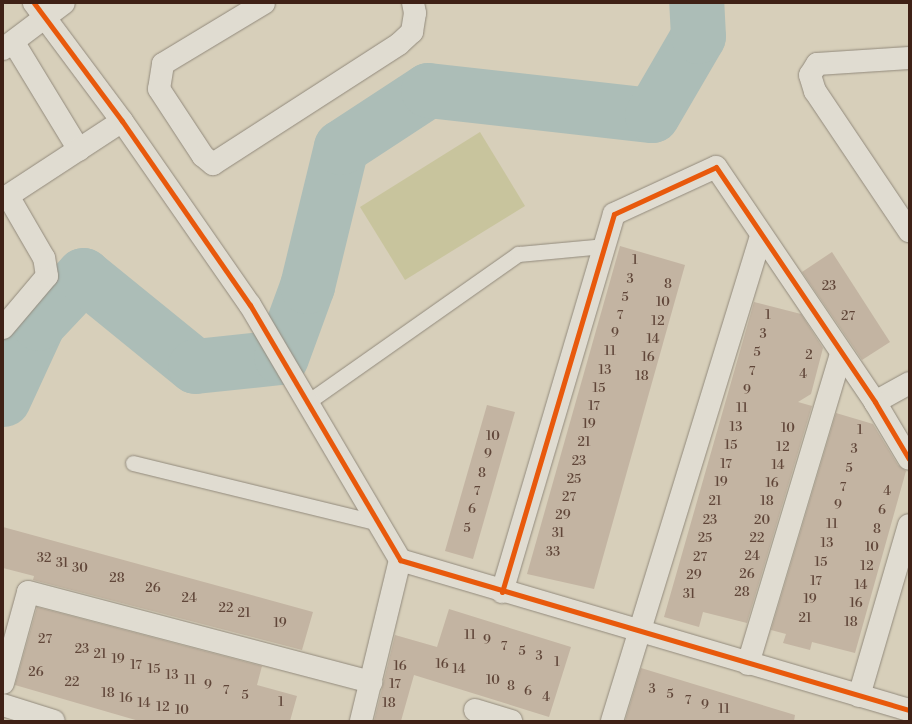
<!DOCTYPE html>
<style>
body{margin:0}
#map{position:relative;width:912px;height:724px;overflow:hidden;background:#d7cfba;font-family:"Libre Bodoni",serif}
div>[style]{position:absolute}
.green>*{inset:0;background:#c8c49d}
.river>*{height:55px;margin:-27.5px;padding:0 27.5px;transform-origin:27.5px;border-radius:27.5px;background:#acbdb7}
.building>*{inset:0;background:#c3b4a2}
.roads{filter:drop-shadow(0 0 1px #928a7c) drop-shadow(0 0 1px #928a7c)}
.lane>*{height:15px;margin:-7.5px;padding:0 7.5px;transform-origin:7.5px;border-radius:7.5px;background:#e0dcd1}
.street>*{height:22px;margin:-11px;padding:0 11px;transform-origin:11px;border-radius:11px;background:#e0dcd1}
.cycleway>*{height:5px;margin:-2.5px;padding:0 2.5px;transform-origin:2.5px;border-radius:2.5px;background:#e8590c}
span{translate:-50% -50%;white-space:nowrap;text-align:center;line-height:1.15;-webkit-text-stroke:3.5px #ede3ca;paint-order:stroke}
.number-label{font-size:13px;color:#604639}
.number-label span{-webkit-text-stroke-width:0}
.frame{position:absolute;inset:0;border:4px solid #3f2116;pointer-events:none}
</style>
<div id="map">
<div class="green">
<i style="clip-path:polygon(480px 132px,525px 206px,405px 280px,360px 207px)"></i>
</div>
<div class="river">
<i style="left:3px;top:399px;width:84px;rotate:-65.3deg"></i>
<i style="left:38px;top:323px;width:66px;rotate:-46.8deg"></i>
<i style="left:83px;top:275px;width:144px;rotate:39.1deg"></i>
<i style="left:195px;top:366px;width:86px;rotate:-6deg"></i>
<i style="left:281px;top:357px;width:76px;rotate:-69.9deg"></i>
<i style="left:307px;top:286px;width:143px;rotate:-76.3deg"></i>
<i style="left:341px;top:147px;width:104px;rotate:-33.2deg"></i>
<i style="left:428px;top:90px;width:225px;rotate:6.4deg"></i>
<i style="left:652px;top:115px;width:91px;rotate:-59.8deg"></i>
<i style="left:698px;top:36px;width:33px;rotate:-93deg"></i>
</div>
<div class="building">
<i style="clip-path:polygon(620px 246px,685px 265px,594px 589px,527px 574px)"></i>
<i style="clip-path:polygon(832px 252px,890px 342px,862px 360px,802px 272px)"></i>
<i style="clip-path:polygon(754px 302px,801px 314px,823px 348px,811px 394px,798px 402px,812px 406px,747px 623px,703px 612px,699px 627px,664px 617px)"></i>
<i style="clip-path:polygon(487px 405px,515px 412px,473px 559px,445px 551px)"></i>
<i style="clip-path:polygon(836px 413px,873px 424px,898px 465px,906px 471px,855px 653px,812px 642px,810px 650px,783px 643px,786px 634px,771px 630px)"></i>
<i style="clip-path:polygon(3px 527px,313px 612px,302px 650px,33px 580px,34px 576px,3px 568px)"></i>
<i style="clip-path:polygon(37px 607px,262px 666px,257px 685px,297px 696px,290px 721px,139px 721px,15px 685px)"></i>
<i style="clip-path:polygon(449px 609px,571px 647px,549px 717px,414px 675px,401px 721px,374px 721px,395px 635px,437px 647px)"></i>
<i style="clip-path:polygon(641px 668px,795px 715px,794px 721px,625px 721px)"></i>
</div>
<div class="roads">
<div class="lane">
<i style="left:309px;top:401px;width:256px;rotate:-35.1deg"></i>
<i style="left:518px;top:254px;width:86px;rotate:-5.3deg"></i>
<i style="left:133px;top:463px;width:253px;rotate:13.7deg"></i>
</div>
<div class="street">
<i style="left:34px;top:3px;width:147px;rotate:53.3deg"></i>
<i style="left:122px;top:121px;width:224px;rotate:55.2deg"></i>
<i style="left:250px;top:305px;width:296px;rotate:59.5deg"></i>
<i style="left:400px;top:560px;width:531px;rotate:16.42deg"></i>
<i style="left:264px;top:3px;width:118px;rotate:148.9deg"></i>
<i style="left:163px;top:64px;width:25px;rotate:99deg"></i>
<i style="left:159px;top:89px;width:80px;rotate:56.7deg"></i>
<i style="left:203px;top:156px;width:13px;rotate:39deg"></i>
<i style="left:213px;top:164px;width:221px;rotate:-32.8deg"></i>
<i style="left:399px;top:44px;width:18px;rotate:-43deg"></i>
<i style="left:412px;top:32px;width:19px;rotate:-81deg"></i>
<i style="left:415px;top:13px;width:10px;rotate:-101deg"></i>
<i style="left:14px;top:43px;width:125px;rotate:58.7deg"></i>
<i style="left:3px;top:49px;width:76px;rotate:-37deg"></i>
<i style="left:909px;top:58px;width:92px;rotate:176.3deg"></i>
<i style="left:817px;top:64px;width:13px;rotate:122deg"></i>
<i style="left:810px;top:75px;width:17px;rotate:73deg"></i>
<i style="left:815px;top:91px;width:169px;rotate:56.1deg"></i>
<i style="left:3px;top:199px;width:142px;rotate:-33.2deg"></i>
<i style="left:3px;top:328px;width:68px;rotate:-49.8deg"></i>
<i style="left:47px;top:276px;width:18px;rotate:-99deg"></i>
<i style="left:44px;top:258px;width:72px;rotate:-120.1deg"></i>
<i style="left:875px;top:402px;width:39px;rotate:-29deg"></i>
<i style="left:502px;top:592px;width:394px;rotate:-73.5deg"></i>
<i style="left:614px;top:214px;width:112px;rotate:-24.7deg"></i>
<i style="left:716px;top:167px;width:284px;rotate:55.9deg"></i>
<i style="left:875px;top:402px;width:66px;rotate:59.2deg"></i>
<i style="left:748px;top:664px;width:324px;rotate:-73.3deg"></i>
<i style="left:3px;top:683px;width:94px;rotate:-74.6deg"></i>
<i style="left:28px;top:592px;width:355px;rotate:14.7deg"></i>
<i style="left:859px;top:696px;width:178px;rotate:-73.7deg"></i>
<i style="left:3px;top:705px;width:53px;rotate:17.4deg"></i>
<i style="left:475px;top:710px;width:38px;rotate:17deg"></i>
<i style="left:361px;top:721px;width:166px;rotate:-76.4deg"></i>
<i style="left:612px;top:721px;width:507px;rotate:-72.92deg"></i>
</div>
</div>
<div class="cycleway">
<i style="left:34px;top:3px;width:147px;rotate:53.3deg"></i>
<i style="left:122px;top:121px;width:224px;rotate:55.2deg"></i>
<i style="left:250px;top:305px;width:296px;rotate:59.5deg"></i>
<i style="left:400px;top:560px;width:531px;rotate:16.42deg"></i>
<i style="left:502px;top:592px;width:394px;rotate:-73.5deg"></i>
<i style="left:614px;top:214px;width:112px;rotate:-24.7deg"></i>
<i style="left:716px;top:167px;width:284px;rotate:55.9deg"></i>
<i style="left:875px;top:402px;width:66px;rotate:59.2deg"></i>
</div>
<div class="number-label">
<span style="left:635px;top:260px">1</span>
<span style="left:630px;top:279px">3</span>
<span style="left:668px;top:284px">8</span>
<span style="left:829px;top:286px">23</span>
<span style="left:625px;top:297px">5</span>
<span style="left:663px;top:302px">10</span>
<span style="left:620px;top:315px">7</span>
<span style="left:768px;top:315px">1</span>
<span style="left:848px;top:316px">27</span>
<span style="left:658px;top:321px">12</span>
<span style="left:615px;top:333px">9</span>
<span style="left:763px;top:334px">3</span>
<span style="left:653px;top:339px">14</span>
<span style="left:610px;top:351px">11</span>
<span style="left:757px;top:352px">5</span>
<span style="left:809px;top:355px">2</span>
<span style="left:648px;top:357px">16</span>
<span style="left:605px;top:370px">13</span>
<span style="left:752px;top:371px">7</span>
<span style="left:803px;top:374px">4</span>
<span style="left:642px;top:376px">18</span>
<span style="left:599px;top:388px">15</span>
<span style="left:747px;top:390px">9</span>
<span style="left:594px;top:406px">17</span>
<span style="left:742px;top:408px">11</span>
<span style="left:589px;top:424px">19</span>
<span style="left:736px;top:427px">13</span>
<span style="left:788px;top:428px">10</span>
<span style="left:860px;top:430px">1</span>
<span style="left:493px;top:436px">10</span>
<span style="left:584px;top:442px">21</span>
<span style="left:731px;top:445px">15</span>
<span style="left:783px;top:447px">12</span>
<span style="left:854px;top:449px">3</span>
<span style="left:488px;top:454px">9</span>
<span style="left:579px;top:461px">23</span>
<span style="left:726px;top:464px">17</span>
<span style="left:778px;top:465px">14</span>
<span style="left:849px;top:468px">5</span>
<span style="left:482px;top:473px">8</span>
<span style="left:574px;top:479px">25</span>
<span style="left:721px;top:482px">19</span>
<span style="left:772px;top:483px">16</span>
<span style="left:843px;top:487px">7</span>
<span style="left:477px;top:491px">7</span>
<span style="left:887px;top:491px">4</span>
<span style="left:569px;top:497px">27</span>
<span style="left:715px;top:501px">21</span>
<span style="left:767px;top:501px">18</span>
<span style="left:838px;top:505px">9</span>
<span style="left:472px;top:509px">6</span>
<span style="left:882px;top:510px">6</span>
<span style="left:563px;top:515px">29</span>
<span style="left:710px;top:520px">23</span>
<span style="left:762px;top:520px">20</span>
<span style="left:832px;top:524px">11</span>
<span style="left:467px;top:528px">5</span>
<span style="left:877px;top:529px">8</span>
<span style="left:558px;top:533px">31</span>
<span style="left:705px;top:538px">25</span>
<span style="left:757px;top:538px">22</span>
<span style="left:827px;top:543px">13</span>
<span style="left:872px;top:547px">10</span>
<span style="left:553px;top:552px">33</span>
<span style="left:752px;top:556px">24</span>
<span style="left:700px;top:557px">27</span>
<span style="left:44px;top:558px">32</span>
<span style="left:821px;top:562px">15</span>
<span style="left:62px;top:563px">31</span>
<span style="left:867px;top:566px">12</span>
<span style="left:80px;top:568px">30</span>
<span style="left:747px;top:574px">26</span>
<span style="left:694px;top:575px">29</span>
<span style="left:117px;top:578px">28</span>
<span style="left:816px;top:581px">17</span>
<span style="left:861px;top:585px">14</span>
<span style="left:153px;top:588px">26</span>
<span style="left:742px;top:592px">28</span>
<span style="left:689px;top:594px">31</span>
<span style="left:189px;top:598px">24</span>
<span style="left:810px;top:599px">19</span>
<span style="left:856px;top:603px">16</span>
<span style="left:226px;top:608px">22</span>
<span style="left:244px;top:613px">21</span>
<span style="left:805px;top:618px">21</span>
<span style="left:851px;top:622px">18</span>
<span style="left:280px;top:623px">19</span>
<span style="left:470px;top:635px">11</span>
<span style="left:45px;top:639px">27</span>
<span style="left:487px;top:640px">9</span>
<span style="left:504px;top:646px">7</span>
<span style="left:82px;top:649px">23</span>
<span style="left:522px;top:651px">5</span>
<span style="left:100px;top:654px">21</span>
<span style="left:539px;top:656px">3</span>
<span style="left:118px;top:659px">19</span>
<span style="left:557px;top:662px">1</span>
<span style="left:442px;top:664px">16</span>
<span style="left:136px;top:665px">17</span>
<span style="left:400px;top:666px">16</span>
<span style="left:154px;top:669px">15</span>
<span style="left:459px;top:669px">14</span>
<span style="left:36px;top:672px">26</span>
<span style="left:172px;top:675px">13</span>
<span style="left:190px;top:680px">11</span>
<span style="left:493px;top:680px">10</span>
<span style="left:72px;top:682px">22</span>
<span style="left:395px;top:684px">17</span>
<span style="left:208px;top:685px">9</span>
<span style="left:511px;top:686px">8</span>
<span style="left:652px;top:689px">3</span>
<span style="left:226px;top:690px">7</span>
<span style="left:528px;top:691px">6</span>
<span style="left:108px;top:693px">18</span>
<span style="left:670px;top:694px">5</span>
<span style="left:245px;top:695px">5</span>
<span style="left:546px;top:697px">4</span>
<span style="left:126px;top:698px">16</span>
<span style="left:688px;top:700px">7</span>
<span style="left:281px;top:702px">1</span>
<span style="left:144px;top:703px">14</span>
<span style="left:389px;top:703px">18</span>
<span style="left:705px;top:705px">9</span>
<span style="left:163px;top:707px">12</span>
<span style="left:724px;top:709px">11</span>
<span style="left:182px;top:710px">10</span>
</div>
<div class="frame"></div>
</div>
